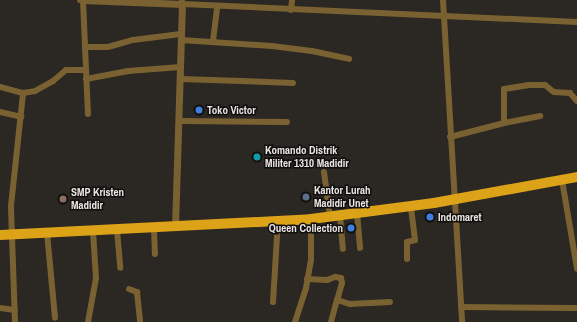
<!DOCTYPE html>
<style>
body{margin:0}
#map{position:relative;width:577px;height:322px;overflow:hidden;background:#2b2722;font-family:"Archivo Narrow",sans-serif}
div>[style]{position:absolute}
.minor>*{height:6px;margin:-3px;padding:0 3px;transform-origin:3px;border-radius:3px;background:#7a6131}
.tertiary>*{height:7px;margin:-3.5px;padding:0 3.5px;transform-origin:3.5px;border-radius:3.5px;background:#7a6131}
.trunk>*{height:10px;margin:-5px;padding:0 5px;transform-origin:5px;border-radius:5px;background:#dca318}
.dots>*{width:11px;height:11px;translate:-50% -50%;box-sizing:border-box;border:2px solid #12100e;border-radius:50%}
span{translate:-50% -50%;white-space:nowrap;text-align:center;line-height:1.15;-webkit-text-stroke:3px #12100e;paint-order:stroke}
.poi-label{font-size:11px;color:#e8e5e2;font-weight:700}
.left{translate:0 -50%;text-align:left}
.right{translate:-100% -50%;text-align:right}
</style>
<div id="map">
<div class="minor">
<i style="left:80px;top:0;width:3px"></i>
<i style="left:83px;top:0;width:114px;rotate:87.5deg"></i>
<i style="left:182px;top:0;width:4px;rotate:90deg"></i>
<i style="left:182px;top:4px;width:395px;rotate:2.6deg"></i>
<i style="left:443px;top:0;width:323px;rotate:86.6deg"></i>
<i style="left:291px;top:10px;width:10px;rotate:-84deg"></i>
<i style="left:181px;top:40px;width:91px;rotate:3.8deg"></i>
<i style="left:272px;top:46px;width:40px;rotate:7.1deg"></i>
<i style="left:312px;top:51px;width:38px;rotate:12deg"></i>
<i style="left:213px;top:41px;width:35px;rotate:-83deg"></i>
<i style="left:85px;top:47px;width:23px"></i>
<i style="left:108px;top:47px;width:26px;rotate:-16deg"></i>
<i style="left:133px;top:40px;width:48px;rotate:-7.1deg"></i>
<i style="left:86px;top:79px;width:43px;rotate:-10.8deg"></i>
<i style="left:128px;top:71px;width:53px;rotate:-4.3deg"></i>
<i style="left:181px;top:79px;width:112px;rotate:2deg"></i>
<i style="left:0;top:87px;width:24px;rotate:15deg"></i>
<i style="left:23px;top:93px;width:12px;rotate:-9deg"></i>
<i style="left:35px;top:91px;width:21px;rotate:-29deg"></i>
<i style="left:53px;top:81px;width:17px;rotate:-40deg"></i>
<i style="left:66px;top:70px;width:19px"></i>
<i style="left:0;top:112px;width:22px;rotate:13deg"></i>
<i style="left:180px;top:121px;width:107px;rotate:0.5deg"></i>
<i style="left:504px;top:123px;width:37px;rotate:-11deg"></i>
<i style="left:450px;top:137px;width:56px;rotate:-14.5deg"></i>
<i style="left:504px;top:123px;width:34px;rotate:-90deg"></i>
<i style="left:504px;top:89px;width:24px;rotate:-9deg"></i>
<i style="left:528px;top:85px;width:17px"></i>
<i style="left:545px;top:85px;width:11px;rotate:38deg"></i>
<i style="left:554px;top:92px;width:16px;rotate:4deg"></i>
<i style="left:570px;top:93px;width:11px;rotate:49deg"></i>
<i style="left:324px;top:172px;width:45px;rotate:82.4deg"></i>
<i style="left:562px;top:180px;width:90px;rotate:80.4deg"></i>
<i style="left:357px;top:213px;width:35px;rotate:85deg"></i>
<i style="left:340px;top:216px;width:33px;rotate:85deg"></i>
<i style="left:154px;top:228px;width:26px;rotate:88deg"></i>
<i style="left:117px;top:230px;width:38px;rotate:85deg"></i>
<i style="left:47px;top:233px;width:85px;rotate:84.6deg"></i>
<i style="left:407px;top:259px;width:17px;rotate:-90deg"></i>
<i style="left:407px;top:242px;width:8px;rotate:-14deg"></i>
<i style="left:415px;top:240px;width:35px;rotate:-97deg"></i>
<i style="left:307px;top:279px;width:20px;rotate:3deg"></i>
<i style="left:327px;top:280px;width:9px;rotate:-21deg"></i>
<i style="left:335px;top:277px;width:6px;rotate:9deg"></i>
<i style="left:341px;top:278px;width:5px;rotate:79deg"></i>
<i style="left:342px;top:283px;width:18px;rotate:106deg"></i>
<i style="left:337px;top:300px;width:14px;rotate:17deg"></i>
<i style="left:350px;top:304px;width:40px;rotate:-2.9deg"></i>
<i style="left:129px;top:289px;width:9px;rotate:21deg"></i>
<i style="left:137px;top:292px;width:30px;rotate:84deg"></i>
<i style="left:273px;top:302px;width:81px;rotate:-86.5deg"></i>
<i style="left:461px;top:307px;width:116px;rotate:0.5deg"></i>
<i style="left:0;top:308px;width:15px;rotate:8deg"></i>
<i style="left:15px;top:322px;width:116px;rotate:-92deg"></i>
<i style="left:11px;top:206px;width:114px;rotate:-83.9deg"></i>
<i style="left:88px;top:322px;width:45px;rotate:-79.7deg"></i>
<i style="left:96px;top:278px;width:47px;rotate:-93.7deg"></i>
<i style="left:295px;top:322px;width:36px;rotate:-72deg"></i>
<i style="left:306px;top:288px;width:28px;rotate:-80deg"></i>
<i style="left:311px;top:260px;width:41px;rotate:-90deg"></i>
<i style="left:331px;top:322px;width:23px;rotate:-75deg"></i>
</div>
<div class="tertiary">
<i style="left:83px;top:0;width:99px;rotate:2.3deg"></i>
<i style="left:182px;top:4px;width:223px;rotate:91.8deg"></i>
</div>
<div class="trunk">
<i style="left:0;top:235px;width:311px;rotate:-2.9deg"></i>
<i style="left:311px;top:219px;width:124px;rotate:-7.4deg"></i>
<i style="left:434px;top:203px;width:145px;rotate:-10.3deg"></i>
</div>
<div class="dots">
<i style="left:199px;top:110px;background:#3f7fe0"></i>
<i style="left:257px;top:157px;background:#0f9aa8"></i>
<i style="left:306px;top:197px;background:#5c6f8a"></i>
<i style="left:63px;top:199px;background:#8d6e63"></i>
<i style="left:430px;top:217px;background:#3f7fe0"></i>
<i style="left:351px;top:228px;background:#3f7fe0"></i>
</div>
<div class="poi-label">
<span class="left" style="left:207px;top:110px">Toko Victor</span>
<span class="left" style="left:265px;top:157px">Komando Distrik<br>Militer 1310 Madidir</span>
<span class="left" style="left:314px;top:197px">Kantor Lurah<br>Madidir Unet</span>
<span class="left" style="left:71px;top:199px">SMP Kristen<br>Madidir</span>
<span class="left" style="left:438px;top:217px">Indomaret</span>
<span class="right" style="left:343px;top:228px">Queen Collection</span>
</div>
</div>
